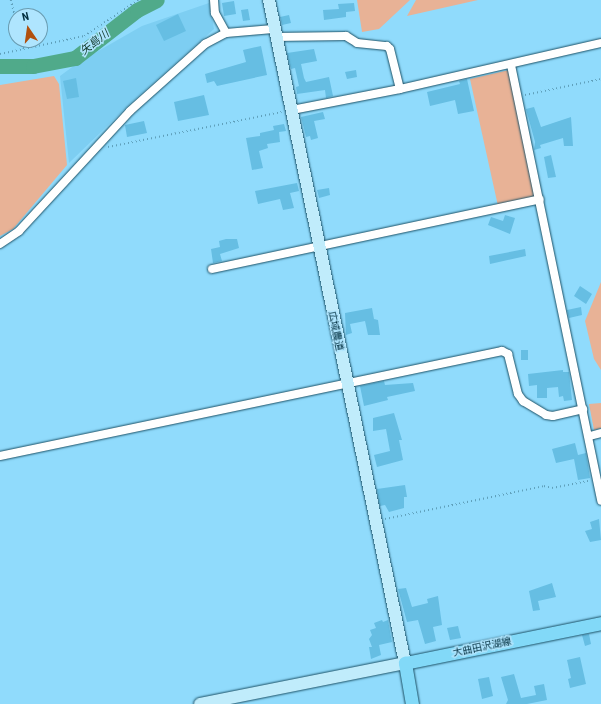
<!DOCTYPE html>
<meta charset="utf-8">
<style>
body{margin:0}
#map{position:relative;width:601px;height:704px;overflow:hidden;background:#90dbfc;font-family:"Roboto Condensed","Noto Sans JP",sans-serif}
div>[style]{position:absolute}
.built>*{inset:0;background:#7dcef2}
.green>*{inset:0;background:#e8b296}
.river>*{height:15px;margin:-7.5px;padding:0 7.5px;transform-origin:7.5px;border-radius:7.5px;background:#50aa8a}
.building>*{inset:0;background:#66bee3}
.path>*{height:1.5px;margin-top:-0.75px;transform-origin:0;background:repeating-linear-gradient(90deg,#5fa0bb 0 1px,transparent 0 4px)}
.roads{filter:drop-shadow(0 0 1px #1c5166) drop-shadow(0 0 1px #1c5166)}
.street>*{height:8px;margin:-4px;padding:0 4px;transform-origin:4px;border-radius:4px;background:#fff}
.secondary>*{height:12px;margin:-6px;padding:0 6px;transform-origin:6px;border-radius:6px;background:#c0ecfb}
.primary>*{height:13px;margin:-6.5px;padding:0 6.5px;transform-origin:6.5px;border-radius:6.5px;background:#82d9f8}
span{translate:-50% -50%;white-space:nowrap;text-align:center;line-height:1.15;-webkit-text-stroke:3px #afe5fe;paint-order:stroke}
.street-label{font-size:10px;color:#012e3e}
.water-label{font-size:11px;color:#163e30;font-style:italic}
.north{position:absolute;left:8px;top:8px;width:40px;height:40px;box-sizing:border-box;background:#afe5fe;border:1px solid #699cb1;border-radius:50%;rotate:347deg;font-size:11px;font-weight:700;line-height:16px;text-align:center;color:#012e3e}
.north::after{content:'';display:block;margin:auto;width:14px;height:18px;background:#b1500e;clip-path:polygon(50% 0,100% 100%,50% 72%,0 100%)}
</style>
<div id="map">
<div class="built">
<i style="clip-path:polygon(209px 3px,214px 29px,134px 100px,69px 163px,60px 76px,79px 62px,142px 26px)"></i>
</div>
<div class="green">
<i style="clip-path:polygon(357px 0,410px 0,379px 29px,362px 32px)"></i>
<i style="clip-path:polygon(416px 0,478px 0,407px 16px)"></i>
<i style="clip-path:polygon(509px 70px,536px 198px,498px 206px,470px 79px)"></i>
<i style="clip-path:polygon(54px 76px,59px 84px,67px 165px,13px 229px,0 236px,0 85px)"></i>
<i style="clip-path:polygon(601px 282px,601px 370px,594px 359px,585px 321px)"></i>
<i style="clip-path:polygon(601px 403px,601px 428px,594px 430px,589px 404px)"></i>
</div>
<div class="river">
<i style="left:0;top:66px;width:33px"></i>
<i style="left:33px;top:66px;width:43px;rotate:-10.8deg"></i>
<i style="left:75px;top:58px;width:78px;rotate:-37.7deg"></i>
<i style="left:137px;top:10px;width:22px;rotate:-27deg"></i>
</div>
<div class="building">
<i style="clip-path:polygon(234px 1px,236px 14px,224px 16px,222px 3px)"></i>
<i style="clip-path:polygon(354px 3px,355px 11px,346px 12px,346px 17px,324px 20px,323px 10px,339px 9px,338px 4px)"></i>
<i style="clip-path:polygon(248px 9px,250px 20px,243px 21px,241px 10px)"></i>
<i style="clip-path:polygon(178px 14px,186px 31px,164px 41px,156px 25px)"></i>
<i style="clip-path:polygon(289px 15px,291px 23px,282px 25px,280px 17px)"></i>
<i style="clip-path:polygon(261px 46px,267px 75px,217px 86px,214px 81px,207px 83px,205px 74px,246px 62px,243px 50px)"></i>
<i style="clip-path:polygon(314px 49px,317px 61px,301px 64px,304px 78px,306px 82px,329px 77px,333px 96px,326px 98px,325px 90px,297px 94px,296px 87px,299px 86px,295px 68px,291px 69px,287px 53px)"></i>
<i style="clip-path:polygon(356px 70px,357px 77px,347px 79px,345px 72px)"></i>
<i style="clip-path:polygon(76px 78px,79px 97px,67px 99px,63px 81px)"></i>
<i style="clip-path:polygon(467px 79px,474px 111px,458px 114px,455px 100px,430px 106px,427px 92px,460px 84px,459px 81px)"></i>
<i style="clip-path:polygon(204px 95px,209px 115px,178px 121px,174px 102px)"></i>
<i style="clip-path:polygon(534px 107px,541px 127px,571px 117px,573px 146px,564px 146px,563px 138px,540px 145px,541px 148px,534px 150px,535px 142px,526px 109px)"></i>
<i style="clip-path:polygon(323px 112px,325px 119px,314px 121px,318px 138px,311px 140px,310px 136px,306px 137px,301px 117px)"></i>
<i style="clip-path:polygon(144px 121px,147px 133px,127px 137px,125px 125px)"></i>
<i style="clip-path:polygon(284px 124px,286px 131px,279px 132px,280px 142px,267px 144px,268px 148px,259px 151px,263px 168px,252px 170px,246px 138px,260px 136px,260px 133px,274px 130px,273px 126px)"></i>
<i style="clip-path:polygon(551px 155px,556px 177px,548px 178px,544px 157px)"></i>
<i style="clip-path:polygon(297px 183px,299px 191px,290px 193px,294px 208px,283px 210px,280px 199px,258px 204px,255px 191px)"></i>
<i style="clip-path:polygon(329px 188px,330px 195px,319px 198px,317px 190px)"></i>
<i style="clip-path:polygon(505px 215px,515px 218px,510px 234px,488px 225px,491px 217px,503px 221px)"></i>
<i style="clip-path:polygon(226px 239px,237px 239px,239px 248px,220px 254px,222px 261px,213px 263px,211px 249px,220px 247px,219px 241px)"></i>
<i style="clip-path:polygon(525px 249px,526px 256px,490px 264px,489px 256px)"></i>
<i style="clip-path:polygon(580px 286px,592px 294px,586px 304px,574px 296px)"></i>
<i style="clip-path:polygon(581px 307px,582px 315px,569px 318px,567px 310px)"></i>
<i style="clip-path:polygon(372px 308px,374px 319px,378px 320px,380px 335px,368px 335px,365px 321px,350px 324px,352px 333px,346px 335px,345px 313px)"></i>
<i style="clip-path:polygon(521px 350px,528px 350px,528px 360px,521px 360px)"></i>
<i style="clip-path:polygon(563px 370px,563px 372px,569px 372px,572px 400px,564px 401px,563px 396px,559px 397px,558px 387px,547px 388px,547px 398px,537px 398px,537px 385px,529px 386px,528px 374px)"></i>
<i style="clip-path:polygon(384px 381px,385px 385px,413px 383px,415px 391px,387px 397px,388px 400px,364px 406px,360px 386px)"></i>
<i style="clip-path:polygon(394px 413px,402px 440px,399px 440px,403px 460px,377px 467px,374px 455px,390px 451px,386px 429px,373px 431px,373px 418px)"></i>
<i style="clip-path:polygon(575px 443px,578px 455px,586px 453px,590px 478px,578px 480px,574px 459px,556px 463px,552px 449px)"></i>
<i style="clip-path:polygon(405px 485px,407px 497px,404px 497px,404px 508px,389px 512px,385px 505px,380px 506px,377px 489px)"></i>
<i style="clip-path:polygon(599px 519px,601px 540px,590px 542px,585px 531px,592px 529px,590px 522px)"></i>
<i style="clip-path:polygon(552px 583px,556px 597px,538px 601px,540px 610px,533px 611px,529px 591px)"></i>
<i style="clip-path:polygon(406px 588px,412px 607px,428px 603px,427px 599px,438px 596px,442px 625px,433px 627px,436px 641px,425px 644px,418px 620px,407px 622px,398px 589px)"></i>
<i style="clip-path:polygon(382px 620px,383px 622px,388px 620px,392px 642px,379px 645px,381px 655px,371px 659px,369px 647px,372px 647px,369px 639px,372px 635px,370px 630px,376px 628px,374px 623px)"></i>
<i style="clip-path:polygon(458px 626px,461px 638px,450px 640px,447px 628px)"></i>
<i style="clip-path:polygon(589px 634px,591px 644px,585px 646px,582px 635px)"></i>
<i style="clip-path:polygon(580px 657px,586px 684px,570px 688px,568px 679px,571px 678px,567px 660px)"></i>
<i style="clip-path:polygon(514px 674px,521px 698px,536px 695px,534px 686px,544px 684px,547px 700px,527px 704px,506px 704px,508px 700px,501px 677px)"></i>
<i style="clip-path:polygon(489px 677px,493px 696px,482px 699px,478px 679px)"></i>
</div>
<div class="path">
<i style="left:11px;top:0;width:21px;rotate:76deg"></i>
<i style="left:21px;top:40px;width:9px;rotate:72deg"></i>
<i style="left:0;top:54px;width:86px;rotate:-12.1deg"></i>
<i style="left:84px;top:36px;width:65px;rotate:-33.7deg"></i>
<i style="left:525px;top:95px;width:78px;rotate:-11.9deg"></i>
<i style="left:108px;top:147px;width:177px;rotate:-11.4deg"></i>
<i style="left:385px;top:519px;width:162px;rotate:-11.7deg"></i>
<i style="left:544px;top:486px;width:8px;rotate:14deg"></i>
<i style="left:552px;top:488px;width:38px;rotate:-11deg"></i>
</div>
<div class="roads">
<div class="street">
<i style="left:214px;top:0;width:13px;rotate:86deg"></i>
<i style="left:215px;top:13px;width:23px;rotate:61deg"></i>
<i style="left:275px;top:37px;width:71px;rotate:-0.8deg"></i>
<i style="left:346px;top:36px;width:13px;rotate:32deg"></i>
<i style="left:357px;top:43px;width:30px;rotate:6deg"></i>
<i style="left:387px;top:46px;width:4px;rotate:45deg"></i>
<i style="left:390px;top:49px;width:41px;rotate:76deg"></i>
<i style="left:511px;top:65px;width:445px;rotate:78.3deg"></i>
<i style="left:292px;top:110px;width:110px;rotate:-11deg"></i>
<i style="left:400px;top:89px;width:206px;rotate:-12.9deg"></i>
<i style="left:0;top:244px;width:23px;rotate:-34deg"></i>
<i style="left:19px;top:231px;width:163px;rotate:-47.2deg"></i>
<i style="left:130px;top:111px;width:101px;rotate:-41.8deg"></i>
<i style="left:205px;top:44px;width:24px;rotate:-28deg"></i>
<i style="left:226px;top:33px;width:47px;rotate:-4.9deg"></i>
<i style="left:212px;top:269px;width:335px;rotate:-12deg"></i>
<i style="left:590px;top:436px;width:11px;rotate:-15deg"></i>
<i style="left:0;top:456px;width:513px;rotate:-11.81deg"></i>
<i style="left:502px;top:351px;width:7px;rotate:27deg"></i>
<i style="left:508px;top:354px;width:41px;rotate:76deg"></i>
<i style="left:518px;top:394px;width:9px;rotate:54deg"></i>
<i style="left:523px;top:401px;width:27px;rotate:31deg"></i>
<i style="left:546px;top:415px;width:7px;rotate:8deg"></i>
<i style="left:553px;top:416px;width:31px;rotate:-13deg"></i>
</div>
<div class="secondary">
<i style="left:200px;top:704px;width:209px;rotate:-11.3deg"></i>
<i style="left:405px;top:663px;width:677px;rotate:-101.59deg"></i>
</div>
<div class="primary">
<i style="left:412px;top:704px;width:42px;rotate:-99.7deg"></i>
<i style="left:405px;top:663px;width:200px;rotate:-11.5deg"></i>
</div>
</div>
<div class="street-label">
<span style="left:336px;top:331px;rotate:78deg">広域農道</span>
<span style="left:482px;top:647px;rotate:-12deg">大曲田沢湖線</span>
</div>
<div class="water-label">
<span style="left:95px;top:43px;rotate:-38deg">矢島川</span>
</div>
<div class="north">N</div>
</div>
